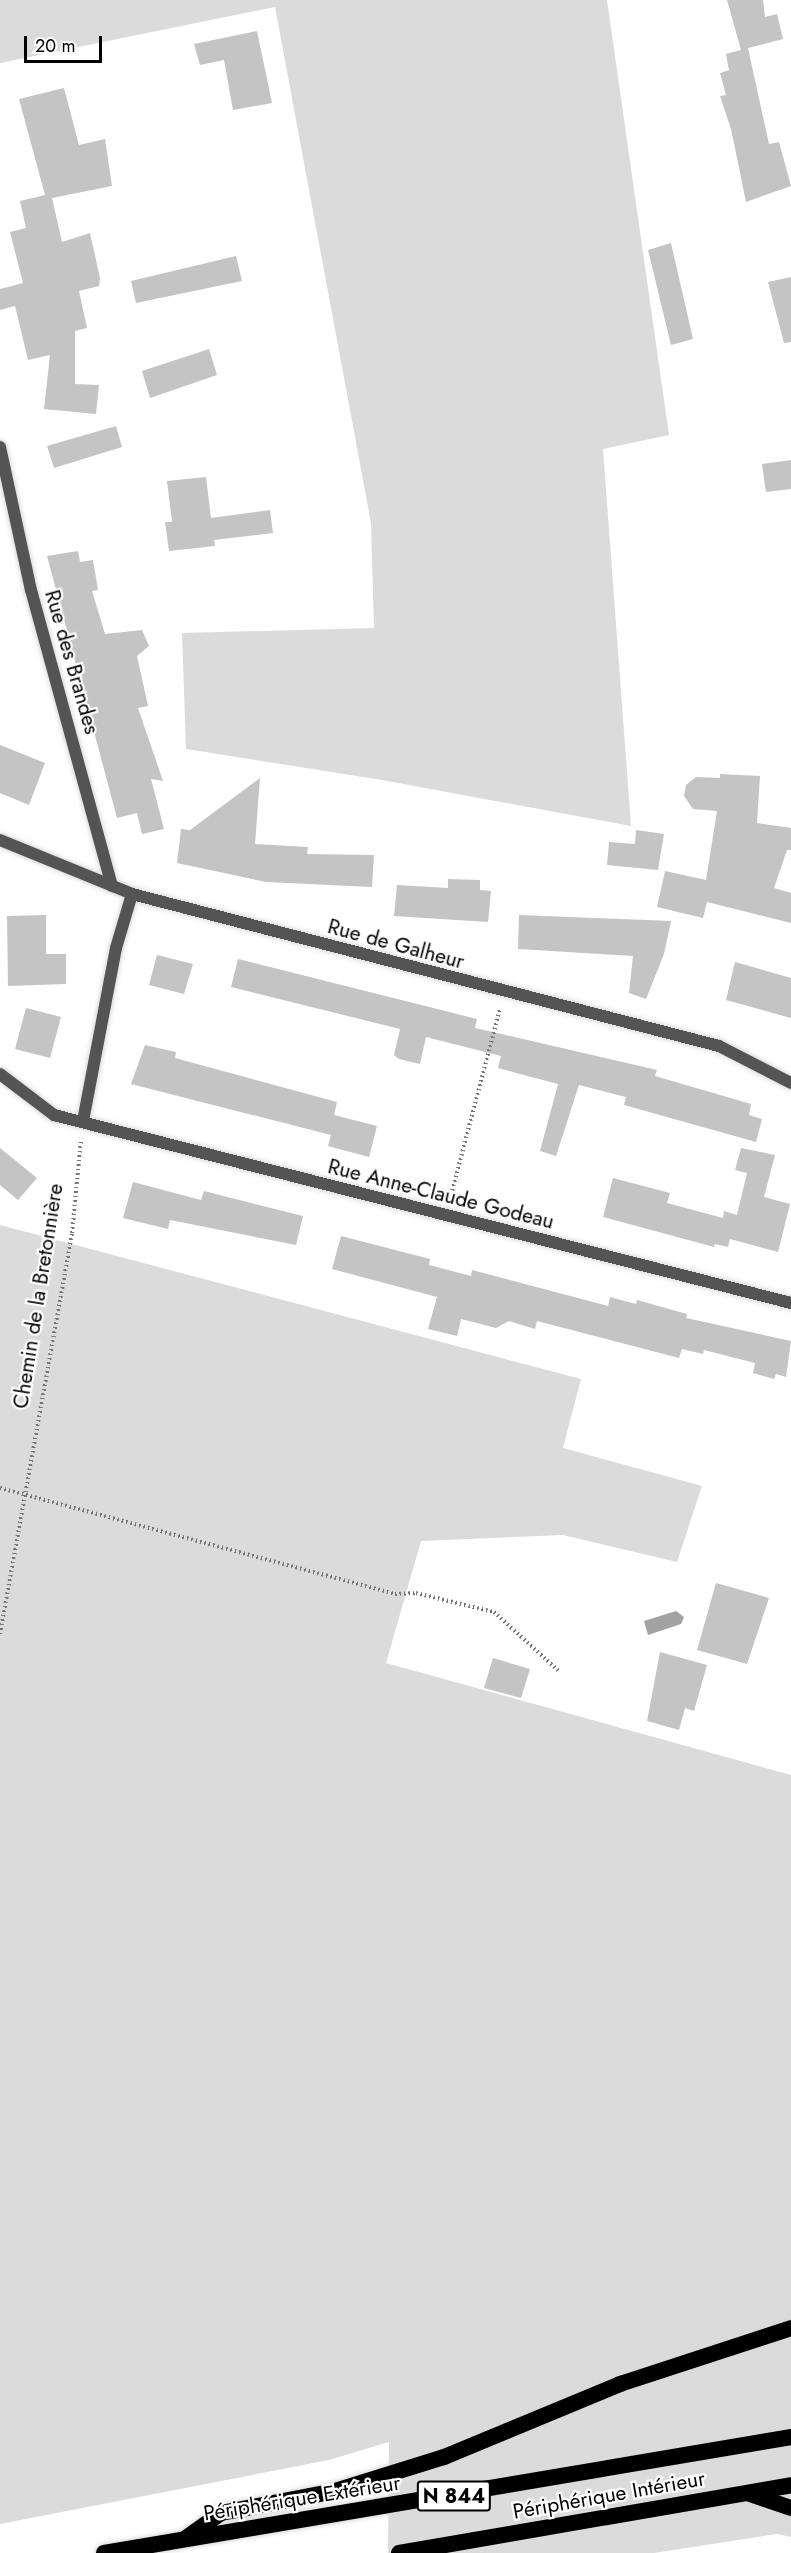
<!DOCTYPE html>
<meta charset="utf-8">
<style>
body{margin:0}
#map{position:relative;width:791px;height:2553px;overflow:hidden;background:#fff;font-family:Jost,sans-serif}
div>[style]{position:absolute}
.green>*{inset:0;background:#dbdbdb}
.water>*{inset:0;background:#a2a2a2}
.building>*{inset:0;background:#c4c4c4}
.path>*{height:4px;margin-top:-2px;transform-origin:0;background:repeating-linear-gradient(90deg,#767676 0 1.5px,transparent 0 4.5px)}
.roads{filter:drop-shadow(0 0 2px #dbdbdb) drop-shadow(0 0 2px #dbdbdb)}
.minor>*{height:12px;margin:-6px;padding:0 6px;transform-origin:6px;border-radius:6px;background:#545454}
.trunk>*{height:16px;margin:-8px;padding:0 8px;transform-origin:8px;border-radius:8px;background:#000}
span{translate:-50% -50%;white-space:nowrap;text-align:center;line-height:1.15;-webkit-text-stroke:4.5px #fff;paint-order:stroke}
.shield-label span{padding:2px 4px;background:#fff;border:2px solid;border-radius:4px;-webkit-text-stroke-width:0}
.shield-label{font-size:20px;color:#000;font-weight:700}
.street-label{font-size:21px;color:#000}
.scale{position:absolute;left:24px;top:36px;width:78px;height:27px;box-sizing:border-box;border:3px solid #000;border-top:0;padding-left:8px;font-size:18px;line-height:21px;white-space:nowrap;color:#000;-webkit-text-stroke:4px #fff;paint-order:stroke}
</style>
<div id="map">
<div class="green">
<i style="clip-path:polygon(0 0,607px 0,669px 435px,603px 449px,631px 826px,382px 780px,186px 749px,182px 633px,374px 628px,371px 523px,275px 7px,0 63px)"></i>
<i style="clip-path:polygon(0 1225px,581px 1379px,563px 1448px,702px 1486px,677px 1562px,563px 1535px,421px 1541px,386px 1663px,791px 1775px,791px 2537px,777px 2534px,654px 2553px,388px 2553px,389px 2442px,329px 2460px,0 2524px)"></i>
</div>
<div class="water">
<i style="clip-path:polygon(676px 1611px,684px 1617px,681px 1624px,648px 1635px,644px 1621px)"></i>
</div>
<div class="building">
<i style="clip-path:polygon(727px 0,763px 0,765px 17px,777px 14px,783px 39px,748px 48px,769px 144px,779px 142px,791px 186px,746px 202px,731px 129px,720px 96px,726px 95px,720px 73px,729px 70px,726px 54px,741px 50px)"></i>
<i style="clip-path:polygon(257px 31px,272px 103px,233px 110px,224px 60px,200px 65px,194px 44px)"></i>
<i style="clip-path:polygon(64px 88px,79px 145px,105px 139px,112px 186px,52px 198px,62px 242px,90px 233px,100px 278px,99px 286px,79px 291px,87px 328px,75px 331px,75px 384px,99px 385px,96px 414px,44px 409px,50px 355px,28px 360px,15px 306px,0 310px,0 289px,23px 283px,10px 232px,26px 228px,20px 201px,45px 195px,19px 99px)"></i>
<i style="clip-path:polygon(671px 243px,693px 339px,671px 345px,648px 250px)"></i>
<i style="clip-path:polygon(236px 256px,242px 281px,136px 303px,131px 281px)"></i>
<i style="clip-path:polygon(791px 277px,791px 342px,784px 343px,768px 282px)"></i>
<i style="clip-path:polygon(209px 349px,217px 375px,150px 398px,142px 371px)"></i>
<i style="clip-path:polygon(116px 426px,122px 447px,54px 468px,47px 446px)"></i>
<i style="clip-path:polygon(791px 460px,791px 489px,766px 492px,762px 464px)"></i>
<i style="clip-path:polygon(206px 477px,211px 518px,270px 510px,273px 533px,214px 540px,215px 546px,169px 551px,165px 522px,172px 522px,167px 481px)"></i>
<i style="clip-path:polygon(78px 551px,80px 562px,93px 560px,98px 590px,92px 591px,105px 634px,142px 630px,149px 646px,137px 656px,148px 706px,138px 708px,163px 781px,151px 779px,164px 829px,142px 834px,137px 813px,117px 818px,47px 556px)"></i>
<i style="clip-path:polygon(0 745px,45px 763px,29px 805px,0 793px)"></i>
<i style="clip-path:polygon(720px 774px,760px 776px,757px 823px,791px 828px,791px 850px,787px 850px,774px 888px,791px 893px,791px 923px,707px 902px,703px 918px,657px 907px,665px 871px,706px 880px,717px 811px,693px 809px,684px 796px,686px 785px,696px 777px,720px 778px)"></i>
<i style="clip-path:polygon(260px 778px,255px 844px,308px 847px,307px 854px,374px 855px,372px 887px,266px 882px,177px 863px,181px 829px,190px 830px)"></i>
<i style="clip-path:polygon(636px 830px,664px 834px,658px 870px,607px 865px,609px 842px,635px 844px)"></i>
<i style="clip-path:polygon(448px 879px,480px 880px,480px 890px,491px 891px,488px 922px,394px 916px,397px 885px,448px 888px)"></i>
<i style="clip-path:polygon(46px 915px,46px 954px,66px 954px,66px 984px,8px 986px,7px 916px)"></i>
<i style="clip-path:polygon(519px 915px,671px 921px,664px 954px,646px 999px,629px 993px,633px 956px,518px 949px)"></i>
<i style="clip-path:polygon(157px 955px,193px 964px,184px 994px,149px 985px)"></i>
<i style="clip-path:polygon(238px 959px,477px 1019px,475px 1028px,657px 1070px,655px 1076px,751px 1104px,749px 1115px,762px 1119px,756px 1142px,624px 1105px,626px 1097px,579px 1085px,556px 1156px,540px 1151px,558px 1084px,498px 1068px,501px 1056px,426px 1037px,420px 1064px,399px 1059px,394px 1055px,400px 1029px,231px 987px)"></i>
<i style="clip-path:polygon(735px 962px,791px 978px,791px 1018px,726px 1000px)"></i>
<i style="clip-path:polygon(26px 1008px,61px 1017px,50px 1058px,15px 1049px)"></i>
<i style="clip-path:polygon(145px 1045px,176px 1052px,175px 1058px,337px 1102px,334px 1115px,377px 1126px,369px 1157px,328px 1146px,331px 1135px,131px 1084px)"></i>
<i style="clip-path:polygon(0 1148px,37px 1178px,18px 1200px,0 1185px)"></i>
<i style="clip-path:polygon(741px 1148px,775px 1155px,764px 1197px,790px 1204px,778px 1252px,730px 1239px,728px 1247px,715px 1244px,714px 1247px,603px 1217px,613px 1178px,670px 1193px,667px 1203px,723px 1218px,724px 1211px,737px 1215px,747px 1173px,735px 1170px)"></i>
<i style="clip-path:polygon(133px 1182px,201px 1200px,204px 1191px,303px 1216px,296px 1245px,170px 1220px,168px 1229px,123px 1218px)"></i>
<i style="clip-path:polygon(341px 1236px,430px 1259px,429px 1265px,471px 1276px,472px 1270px,608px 1306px,610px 1297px,636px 1304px,637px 1300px,687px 1314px,686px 1318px,791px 1341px,786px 1377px,776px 1374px,774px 1379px,753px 1373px,755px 1363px,704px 1350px,703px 1354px,682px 1349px,679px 1358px,537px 1321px,535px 1329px,509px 1321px,496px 1328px,461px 1319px,457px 1336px,428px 1329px,437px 1297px,332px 1269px)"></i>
<i style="clip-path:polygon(716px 1583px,769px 1598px,747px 1664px,697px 1650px)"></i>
<i style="clip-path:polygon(660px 1652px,707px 1665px,694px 1711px,685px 1708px,679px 1730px,647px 1721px)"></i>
<i style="clip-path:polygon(493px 1658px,530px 1669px,521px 1698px,484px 1688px)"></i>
</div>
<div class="path">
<i style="left:450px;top:1199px;width:196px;rotate:-75.3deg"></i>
<i style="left:0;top:1488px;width:409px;rotate:15deg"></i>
<i style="left:395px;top:1594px;width:21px;rotate:-3deg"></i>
<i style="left:416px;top:1593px;width:80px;rotate:13.7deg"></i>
<i style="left:494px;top:1612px;width:89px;rotate:42.3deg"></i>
<i style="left:0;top:1634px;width:407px;rotate:-79.8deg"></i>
<i style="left:72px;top:1233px;width:94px;rotate:-84.5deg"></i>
</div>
<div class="roads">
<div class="minor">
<i style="left:0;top:447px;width:146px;rotate:77.8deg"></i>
<i style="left:31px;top:590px;width:307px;rotate:74.7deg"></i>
<i style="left:0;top:840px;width:143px;rotate:22.2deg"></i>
<i style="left:132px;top:894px;width:606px;rotate:14.52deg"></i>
<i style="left:719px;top:1046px;width:81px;rotate:27.2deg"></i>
<i style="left:0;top:1074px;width:68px;rotate:37.2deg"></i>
<i style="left:54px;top:1115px;width:761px;rotate:14.31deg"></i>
<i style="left:83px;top:1121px;width:176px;rotate:-79.2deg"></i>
<i style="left:116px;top:948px;width:56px;rotate:-73.5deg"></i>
</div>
<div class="trunk">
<i style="left:750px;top:2494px;width:43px;rotate:18.9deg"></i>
<i style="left:186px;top:2538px;width:43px;rotate:-35.5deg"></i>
<i style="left:221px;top:2513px;width:116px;rotate:-10.9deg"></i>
<i style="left:335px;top:2491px;width:114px;rotate:-17.3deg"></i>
<i style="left:444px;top:2457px;width:191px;rotate:-22.5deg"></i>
<i style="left:620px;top:2384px;width:180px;rotate:-18.1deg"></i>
<i style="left:104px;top:2553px;width:697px;rotate:-9.58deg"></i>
<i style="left:399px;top:2553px;width:398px;rotate:-9.8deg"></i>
</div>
</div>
<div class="shield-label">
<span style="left:454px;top:2496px">N 844</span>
</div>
<div class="street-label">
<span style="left:72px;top:662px;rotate:74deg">Rue des Brandes</span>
<span style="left:396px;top:944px;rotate:15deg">Rue de Galheur</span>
<span style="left:441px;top:1194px;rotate:14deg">Rue Anne-Claude Godeau</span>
<span style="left:38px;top:1296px;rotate:-81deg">Chemin de la Bretonnière</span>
<span style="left:609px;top:2495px;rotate:-10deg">Périphérique Intérieur</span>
<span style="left:302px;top:2498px;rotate:-9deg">Périphérique Extérieur</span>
</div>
<div class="scale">20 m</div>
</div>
